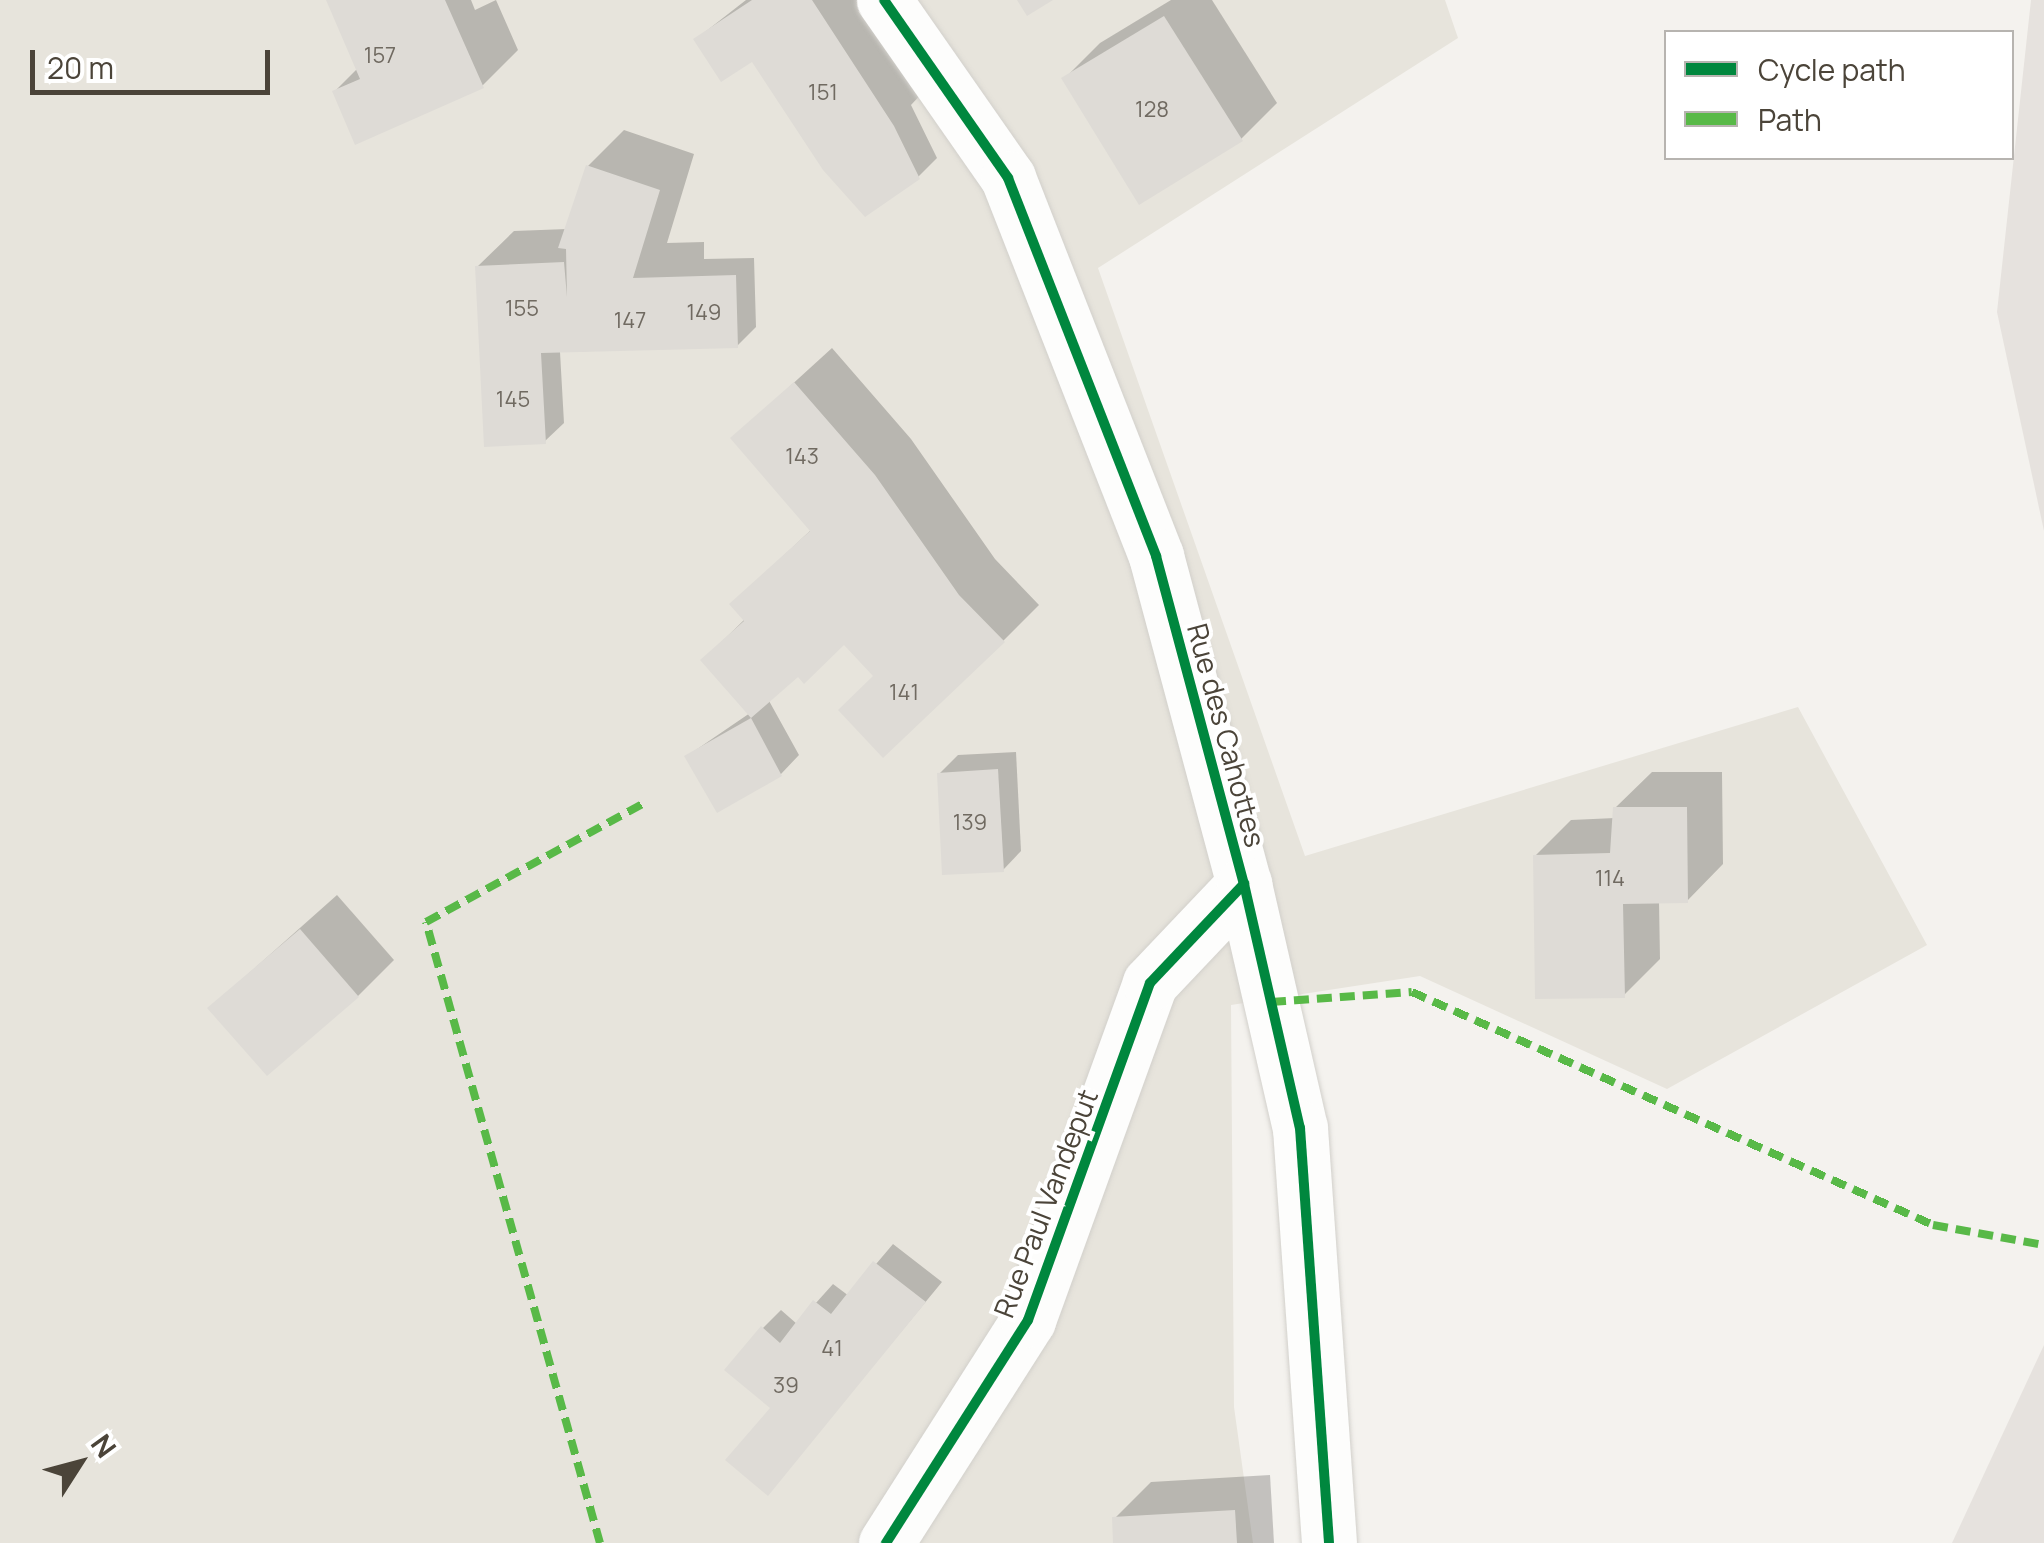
<!DOCTYPE html>
<style>
body{margin:0}
#map{position:relative;width:2044px;height:1543px;overflow:hidden;background:#f4f2ee;font-family:Manrope,sans-serif}
div>[style]{position:absolute}
.residential>*{inset:0;background:#e7e4dc}
.industrial>*{inset:0;background:#e6e2de}
.shadow>*{inset:0;background:#0003}
.building>*{inset:0;background:#dedbd6}
.roads{filter:drop-shadow(0 0 2px #d2d0cb) drop-shadow(0 0 2px #d2d0cb)}
.minor>*{height:55px;margin:-27.5px;padding:0 27.5px;transform-origin:27.5px;border-radius:27.5px;background:#fdfdfc}
.tertiary>*{height:55px;margin:-27.5px;padding:0 27.5px;transform-origin:27.5px;border-radius:27.5px;background:#fdfdfc}
.quiet>*{height:8px;margin-top:-4px;transform-origin:0;background:repeating-linear-gradient(90deg,#58b947 0 15px,transparent 0 23px)}
.cycleway>*{height:10px;margin:-5px;padding:0 5px;transform-origin:5px;border-radius:5px;background:#00873e}
span{translate:-50% -50%;white-space:nowrap;text-align:center;line-height:1.15;-webkit-text-stroke:8px #fff;paint-order:stroke}
.number-label{font-size:22px;color:#706a61}
.number-label span{-webkit-text-stroke-width:0}
.street-label{font-size:28px;color:#4b4439}
.legend{position:absolute;left:1664px;top:30px;width:350px;height:130px;box-sizing:border-box;background:#fff;border:2px solid #b7b4b0;margin:0;padding:12px 18px;list-style:none;font-size:30px;color:#4b4439}
.legend li{display:flex;align-items:center;gap:20px;height:50px}
.legend b{width:50px;border:2px solid #b7b4b0}
.north{position:absolute;left:30px;top:1413px;width:100px;height:100px;-webkit-text-stroke:8px #fff;paint-order:stroke;rotate:54deg;font-size:28px;font-weight:700;line-height:40px;text-align:center;color:#4b4439}
.north::after{content:'';display:block;margin:auto;width:35px;height:45px;background:#4b4439;clip-path:polygon(50% 0,100% 100%,50% 72%,0 100%)}
.scale{position:absolute;left:30px;top:50px;width:240px;height:45px;box-sizing:border-box;border:5px solid #4b4439;border-top:0;padding-left:12px;font-size:30px;line-height:35px;white-space:nowrap;color:#4b4439;-webkit-text-stroke:8px #fff;paint-order:stroke}
</style>
<div id="map">
<div class="residential">
<i style="clip-path:polygon(0 0,1445px 0,1458px 38px,1098px 268px,1305px 856px,1798px 707px,1927px 945px,1667px 1089px,1420px 976px,1231px 1005px,1234px 1407px,1253px 1543px,0 1543px)"></i>
</div>
<div class="industrial">
<i style="clip-path:polygon(2031px 0,2044px 0,2044px 531px,1997px 312px)"></i>
<i style="clip-path:polygon(2044px 1345px,2044px 1543px,1952px 1543px)"></i>
</div>
<div class="shadow">
<i style="clip-path:polygon(329px 0,471px 0,475px 10px,496px 0,518px 50px,482px 86px,335px 91px,358px 68px)"></i>
<i style="clip-path:polygon(746px 0,872px 0,928px 87px,911px 105px,937px 158px,918px 177px,753px 58px,696px 39px)"></i>
<i style="clip-path:polygon(1171px 0,1212px 0,1277px 103px,1241px 139px,1064px 79px,1100px 43px)"></i>
<i style="clip-path:polygon(624px 130px,694px 154px,667px 243px,704px 242px,704px 259px,754px 258px,756px 327px,737px 346px,560px 352px,564px 423px,545px 441px,477px 267px,514px 231px,567px 229px,588px 166px)"></i>
<i style="clip-path:polygon(832px 348px,911px 439px,995px 559px,1039px 605px,1003px 641px,876px 676px,844px 642px,768px 699px,799px 755px,781px 774px,718px 809px,687px 756px,750px 713px,703px 660px,745px 619px,732px 604px,812px 529px,733px 438px)"></i>
<i style="clip-path:polygon(1016px 752px,1021px 851px,1003px 870px,939px 774px,958px 755px)"></i>
<i style="clip-path:polygon(1652px 772px,1722px 772px,1723px 864px,1687px 901px,1659px 901px,1660px 959px,1624px 995px,1535px 856px,1571px 820px,1615px 818px,1615px 808px)"></i>
<i style="clip-path:polygon(337px 895px,394px 960px,358px 996px,210px 1008px)"></i>
<i style="clip-path:polygon(893px 1244px,942px 1282px,768px 1493px,773px 1408px,763px 1328px,781px 1310px,797px 1324px,833px 1284px,849px 1296px)"></i>
<i style="clip-path:polygon(1270px 1475px,1274px 1543px,1116px 1543px,1115px 1518px,1151px 1482px)"></i>
</div>
<div class="building">
<i style="clip-path:polygon(326px 0,445px 0,484px 88px,355px 145px,332px 91px,360px 79px)"></i>
<i style="clip-path:polygon(752px 0,812px 0,894px 126px,920px 179px,865px 217px,823px 170px,752px 62px,721px 82px,693px 39px)"></i>
<i style="clip-path:polygon(1017px 0,1053px 0,1027px 16px)"></i>
<i style="clip-path:polygon(1164px 16px,1243px 141px,1139px 205px,1061px 78px)"></i>
<i style="clip-path:polygon(586px 165px,660px 190px,633px 278px,736px 275px,738px 348px,541px 353px,546px 444px,484px 447px,475px 266px,564px 262px,567px 297px,566px 249px,558px 248px)"></i>
<i style="clip-path:polygon(794px 382px,875px 475px,959px 595px,1005px 642px,883px 758px,838px 710px,873px 676px,844px 645px,804px 684px,798px 677px,751px 718px,700px 660px,744px 621px,729px 604px,810px 531px,730px 438px)"></i>
<i style="clip-path:polygon(751px 718px,782px 776px,717px 813px,684px 756px)"></i>
<i style="clip-path:polygon(998px 769px,1004px 872px,942px 875px,937px 773px)"></i>
<i style="clip-path:polygon(1613px 807px,1687px 807px,1688px 903px,1623px 904px,1625px 998px,1535px 999px,1533px 855px,1610px 853px)"></i>
<i style="clip-path:polygon(300px 929px,359px 997px,267px 1076px,207px 1008px)"></i>
<i style="clip-path:polygon(873px 1261px,926px 1302px,768px 1496px,725px 1460px,770px 1408px,724px 1370px,761px 1326px,780px 1343px,813px 1300px,831px 1314px)"></i>
<i style="clip-path:polygon(1235px 1510px,1237px 1543px,1113px 1543px,1112px 1517px)"></i>
</div>
<div class="roads">
<div class="minor">
<i style="left:886px;top:1543px;width:264px;rotate:-57.5deg"></i>
<i style="left:1028px;top:1320px;width:358px;rotate:-70.1deg"></i>
<i style="left:1150px;top:983px;width:137px;rotate:-46.5deg"></i>
</div>
<div class="tertiary">
<i style="left:884px;top:0;width:217px;rotate:55.1deg"></i>
<i style="left:1008px;top:178px;width:406px;rotate:68.6deg"></i>
<i style="left:1156px;top:556px;width:340px;rotate:75deg"></i>
<i style="left:1244px;top:884px;width:250px;rotate:77.1deg"></i>
<i style="left:1300px;top:1128px;width:416px;rotate:86deg"></i>
</div>
</div>
<div class="quiet">
<i style="left:1271px;top:1002px;width:141px;rotate:-4.1deg"></i>
<i style="left:1412px;top:992px;width:571px;rotate:24.09deg"></i>
<i style="left:1933px;top:1225px;width:113px;rotate:10.2deg"></i>
<i style="left:600px;top:1543px;width:645px;rotate:-105.65deg"></i>
<i style="left:426px;top:922px;width:246px;rotate:-28.6deg"></i>
</div>
<div class="cycleway">
<i style="left:884px;top:0;width:217px;rotate:55.1deg"></i>
<i style="left:1008px;top:178px;width:406px;rotate:68.6deg"></i>
<i style="left:1156px;top:556px;width:340px;rotate:75deg"></i>
<i style="left:1244px;top:884px;width:250px;rotate:77.1deg"></i>
<i style="left:1300px;top:1128px;width:416px;rotate:86deg"></i>
<i style="left:886px;top:1543px;width:264px;rotate:-57.5deg"></i>
<i style="left:1028px;top:1320px;width:358px;rotate:-70.1deg"></i>
<i style="left:1150px;top:983px;width:137px;rotate:-46.5deg"></i>
</div>
<div class="number-label">
<span style="left:380px;top:56px">157</span>
<span style="left:823px;top:93px">151</span>
<span style="left:1152px;top:110px">128</span>
<span style="left:522px;top:309px">155</span>
<span style="left:704px;top:313px">149</span>
<span style="left:630px;top:321px">147</span>
<span style="left:513px;top:400px">145</span>
<span style="left:802px;top:457px">143</span>
<span style="left:904px;top:693px">141</span>
<span style="left:970px;top:823px">139</span>
<span style="left:1610px;top:879px">114</span>
<span style="left:832px;top:1349px">41</span>
<span style="left:786px;top:1386px">39</span>
</div>
<div class="street-label">
<span style="left:1227px;top:735px;rotate:75deg">Rue des Cahottes</span>
<span style="left:1045px;top:1203px;rotate:-69deg">Rue Paul Vandeput</span>
</div>
<ul class="legend">
<li><b style="height:12px;background:#00873e"></b>Cycle path</li>
<li><b style="height:12px;background:#58b947"></b>Path</li>
</ul>
<div class="north">N</div>
<div class="scale">20 m</div>
</div>
